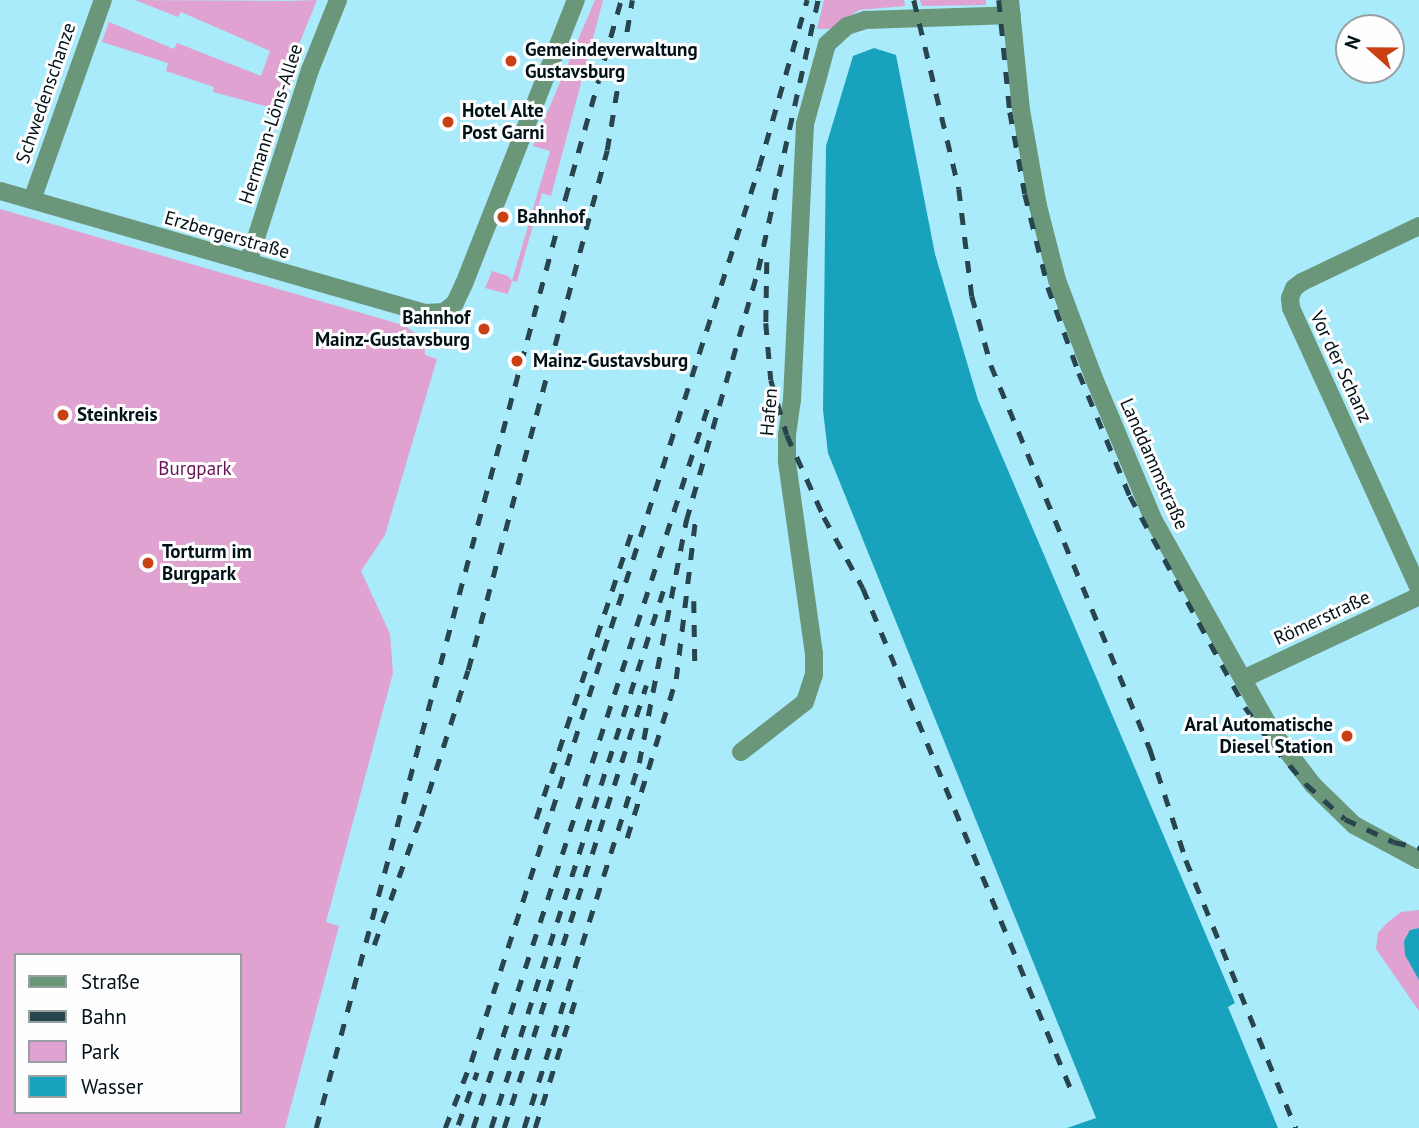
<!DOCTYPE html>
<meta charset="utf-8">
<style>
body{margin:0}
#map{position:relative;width:1419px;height:1128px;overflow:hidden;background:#a9eafb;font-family:"PT Sans",sans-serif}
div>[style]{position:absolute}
.green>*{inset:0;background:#e0a2d0}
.water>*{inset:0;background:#18a2be}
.street>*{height:18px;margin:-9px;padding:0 9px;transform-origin:9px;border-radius:9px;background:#6a967a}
.rail>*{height:4.5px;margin-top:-2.25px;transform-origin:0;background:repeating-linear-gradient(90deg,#28454e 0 12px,transparent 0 24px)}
.dots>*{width:19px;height:19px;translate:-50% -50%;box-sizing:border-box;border:4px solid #fefefe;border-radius:50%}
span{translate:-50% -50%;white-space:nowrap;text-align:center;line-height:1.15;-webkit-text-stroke:6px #fefefe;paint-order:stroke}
.poi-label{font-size:19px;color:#001218;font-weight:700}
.left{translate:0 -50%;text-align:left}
.right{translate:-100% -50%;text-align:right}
.street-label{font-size:19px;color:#001218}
.park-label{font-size:19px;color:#651356}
.legend{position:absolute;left:14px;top:953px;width:228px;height:161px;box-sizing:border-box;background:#fefefe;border:2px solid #98a0a2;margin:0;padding:9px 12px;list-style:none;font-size:21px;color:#001218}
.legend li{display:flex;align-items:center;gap:14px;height:35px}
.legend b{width:35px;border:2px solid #98a0a2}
.north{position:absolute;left:1335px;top:14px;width:70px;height:70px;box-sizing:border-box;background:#fefefe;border:2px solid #98a0a2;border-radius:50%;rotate:291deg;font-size:19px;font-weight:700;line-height:28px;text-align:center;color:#001218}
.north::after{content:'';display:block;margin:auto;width:24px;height:32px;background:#c84014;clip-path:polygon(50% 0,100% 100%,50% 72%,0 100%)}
</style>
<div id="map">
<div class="green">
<i style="clip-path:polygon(135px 0,289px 1px,317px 0,273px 108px,213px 92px,214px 87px,166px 71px,168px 63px,102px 42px,109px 22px,174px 49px,177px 43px,261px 76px,270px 51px,181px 12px,178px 17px)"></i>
<i style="clip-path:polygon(595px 0,603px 0,551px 196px,542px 193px,517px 282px,512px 281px,550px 151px,533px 146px)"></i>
<i style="clip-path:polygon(824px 0,904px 0,905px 6px,859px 10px,830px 29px,817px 29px)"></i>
<i style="clip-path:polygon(920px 0,986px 0,986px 5px,922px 6px)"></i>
<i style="clip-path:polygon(evenodd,0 209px,403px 325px,424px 339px,425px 355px,437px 359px,385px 535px,361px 571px,390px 634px,393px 673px,326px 922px,339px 926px,285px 1128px,0 1128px,0 209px,16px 955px,240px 955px,240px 1112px,16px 1112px,16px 955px)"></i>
<i style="clip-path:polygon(492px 271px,508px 276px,512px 281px,508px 294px,485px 288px)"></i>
<i style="clip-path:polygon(1419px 910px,1419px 928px,1410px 930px,1419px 980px,1419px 1011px,1376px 949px,1378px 933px,1387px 923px,1401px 912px)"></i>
</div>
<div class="water">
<i style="clip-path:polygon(874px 48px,896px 55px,935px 254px,978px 400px,1235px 1003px,1228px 1007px,1278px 1128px,1067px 1128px,1096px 1118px,828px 453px,823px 410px,826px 146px,853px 56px)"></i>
<i style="clip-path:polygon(1419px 928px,1419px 980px,1405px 955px,1404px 941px,1410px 930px)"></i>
</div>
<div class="street">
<i style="left:1010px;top:0;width:111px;rotate:84.3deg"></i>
<i style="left:1021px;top:110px;width:97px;rotate:80deg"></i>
<i style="left:1038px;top:206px;width:76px;rotate:75.6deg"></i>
<i style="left:1057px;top:280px;width:103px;rotate:69.4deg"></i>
<i style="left:1093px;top:376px;width:157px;rotate:67.2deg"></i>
<i style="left:1154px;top:521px;width:241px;rotate:60.7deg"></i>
<i style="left:1272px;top:731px;width:68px;rotate:52.8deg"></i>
<i style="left:1313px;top:785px;width:57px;rotate:44.3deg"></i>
<i style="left:1354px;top:825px;width:74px;rotate:28.3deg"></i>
<i style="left:0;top:191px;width:442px;rotate:16deg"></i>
<i style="left:425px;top:313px;width:19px;rotate:-3deg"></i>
<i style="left:444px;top:312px;width:14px;rotate:-39deg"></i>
<i style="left:455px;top:303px;width:21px;rotate:-65deg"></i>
<i style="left:464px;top:284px;width:305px;rotate:-68.5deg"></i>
<i style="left:32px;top:200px;width:212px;rotate:-70.5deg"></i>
<i style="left:1419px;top:226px;width:130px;rotate:154.4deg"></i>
<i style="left:1302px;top:282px;width:10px;rotate:143deg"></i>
<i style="left:1294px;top:288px;width:11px;rotate:112deg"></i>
<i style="left:1290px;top:298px;width:10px;rotate:84deg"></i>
<i style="left:1291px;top:308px;width:309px;rotate:65.5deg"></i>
<i style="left:248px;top:263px;width:203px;rotate:-72.2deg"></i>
<i style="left:310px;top:70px;width:75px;rotate:-68.2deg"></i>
<i style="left:1243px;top:679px;width:195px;rotate:-25.2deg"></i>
<i style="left:741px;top:752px;width:81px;rotate:-38deg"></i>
<i style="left:805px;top:702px;width:28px;rotate:-72deg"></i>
<i style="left:814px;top:675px;width:21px;rotate:-90deg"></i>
<i style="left:814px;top:654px;width:195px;rotate:-98deg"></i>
<i style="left:787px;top:461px;width:26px;rotate:-90deg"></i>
<i style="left:787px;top:435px;width:35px;rotate:-82deg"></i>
<i style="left:792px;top:400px;width:276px;rotate:-87.3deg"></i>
<i style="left:805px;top:124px;width:83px;rotate:-74.6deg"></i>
<i style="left:827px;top:44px;width:27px;rotate:-42deg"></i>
<i style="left:847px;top:26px;width:19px;rotate:-18deg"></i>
<i style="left:865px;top:20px;width:147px;rotate:-1.9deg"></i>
</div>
<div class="rail">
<i style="left:914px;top:0;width:194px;rotate:76.6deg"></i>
<i style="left:959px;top:189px;width:108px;rotate:83.1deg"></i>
<i style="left:972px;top:296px;width:72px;rotate:74.6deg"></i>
<i style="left:991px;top:365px;width:416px;rotate:67.5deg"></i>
<i style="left:1150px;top:749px;width:117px;rotate:72deg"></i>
<i style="left:1186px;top:860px;width:290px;rotate:67.7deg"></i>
<i style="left:999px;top:0;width:113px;rotate:84.4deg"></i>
<i style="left:1010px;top:112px;width:83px;rotate:79.6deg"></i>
<i style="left:1025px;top:194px;width:96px;rotate:76.1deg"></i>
<i style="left:1048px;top:287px;width:91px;rotate:70.2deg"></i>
<i style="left:1079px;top:373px;width:133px;rotate:67.5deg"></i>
<i style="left:1130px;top:496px;width:240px;rotate:61.4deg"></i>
<i style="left:1245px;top:707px;width:49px;rotate:54.1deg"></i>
<i style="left:1274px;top:747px;width:49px;rotate:49.1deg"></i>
<i style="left:1306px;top:784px;width:52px;rotate:41.9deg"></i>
<i style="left:1345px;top:819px;width:54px;rotate:25.1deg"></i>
<i style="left:1394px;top:842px;width:26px;rotate:13deg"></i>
<i style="left:767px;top:262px;width:61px;rotate:90.9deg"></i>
<i style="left:766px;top:323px;width:57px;rotate:85deg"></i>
<i style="left:771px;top:380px;width:57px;rotate:73.8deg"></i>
<i style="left:787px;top:435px;width:90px;rotate:65.7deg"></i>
<i style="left:824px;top:517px;width:81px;rotate:61.2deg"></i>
<i style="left:863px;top:588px;width:548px;rotate:67.46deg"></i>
<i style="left:694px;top:601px;width:61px;rotate:89.1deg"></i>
<i style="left:536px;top:819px;width:308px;rotate:-71.6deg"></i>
<i style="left:627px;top:838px;width:166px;rotate:-72.9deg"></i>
<i style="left:676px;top:679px;width:159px;rotate:-83.1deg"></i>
<i style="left:374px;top:945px;width:137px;rotate:-70deg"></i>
<i style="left:421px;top:816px;width:153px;rotate:-72.2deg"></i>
<i style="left:468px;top:670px;width:538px;rotate:-75.03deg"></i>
<i style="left:607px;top:150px;width:152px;rotate:-80.5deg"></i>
<i style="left:458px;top:1125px;width:56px;rotate:-70.3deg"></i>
<i style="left:316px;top:1128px;width:962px;rotate:-75deg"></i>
<i style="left:565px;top:199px;width:207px;rotate:-74.3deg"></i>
<i style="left:445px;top:1128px;width:71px;rotate:-68.5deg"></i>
<i style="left:471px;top:1062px;width:940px;rotate:-72.16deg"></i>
<i style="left:759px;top:167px;width:174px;rotate:-74deg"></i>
<i style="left:473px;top:1128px;width:759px;rotate:-71.97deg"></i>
<i style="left:491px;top:1128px;width:564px;rotate:-72.24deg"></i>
<i style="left:504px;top:1128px;width:465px;rotate:-72.2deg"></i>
<i style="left:524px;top:1128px;width:383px;rotate:-72.5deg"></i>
<i style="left:639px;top:763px;width:247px;rotate:-79deg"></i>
<i style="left:686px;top:521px;width:261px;rotate:-74deg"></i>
<i style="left:758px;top:270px;width:277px;rotate:-77.5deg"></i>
<i style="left:535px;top:1128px;width:144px;rotate:-72.6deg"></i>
</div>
<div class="dots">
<i style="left:511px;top:61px;background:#c84014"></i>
<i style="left:448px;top:122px;background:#c84014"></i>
<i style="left:503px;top:217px;background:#c84014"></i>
<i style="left:484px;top:329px;background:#c84014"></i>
<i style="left:517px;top:361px;background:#c84014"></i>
<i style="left:63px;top:415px;background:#c84014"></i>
<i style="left:148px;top:563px;background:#c84014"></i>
<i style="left:1347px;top:736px;background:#c84014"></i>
</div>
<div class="poi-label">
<span class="left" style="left:525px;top:61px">Gemeindeverwaltung<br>Gustavsburg</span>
<span class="left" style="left:462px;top:122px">Hotel Alte<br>Post Garni</span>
<span class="left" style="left:517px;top:217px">Bahnhof</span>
<span class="right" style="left:470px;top:329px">Bahnhof<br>Mainz-Gustavsburg</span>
<span class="left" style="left:533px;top:361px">Mainz-Gustavsburg</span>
<span class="left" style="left:77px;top:415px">Steinkreis</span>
<span class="left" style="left:162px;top:563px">Torturm im<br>Burgpark</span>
<span class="right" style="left:1333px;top:736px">Aral Automatische<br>Diesel Station</span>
</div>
<div class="street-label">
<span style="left:46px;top:93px;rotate:-71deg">Schwedenschanze</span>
<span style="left:271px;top:124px;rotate:-72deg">Hermann-Löns-Allee</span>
<span style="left:227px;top:235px;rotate:16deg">Erzbergerstraße</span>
<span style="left:1341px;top:367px;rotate:65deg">Vor der Schanz</span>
<span style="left:769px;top:412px;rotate:-85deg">Hafen</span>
<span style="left:1154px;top:464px;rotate:66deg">Landdammstraße</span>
<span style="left:1322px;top:618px;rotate:-25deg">Römerstraße</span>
</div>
<div class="park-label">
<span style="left:195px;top:469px">Burgpark</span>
</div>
<ul class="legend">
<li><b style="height:9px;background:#6a967a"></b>Straße</li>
<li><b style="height:9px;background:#28454e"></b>Bahn</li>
<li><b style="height:19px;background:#e0a2d0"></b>Park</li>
<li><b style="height:19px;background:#18a2be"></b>Wasser</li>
</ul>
<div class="north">N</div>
</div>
